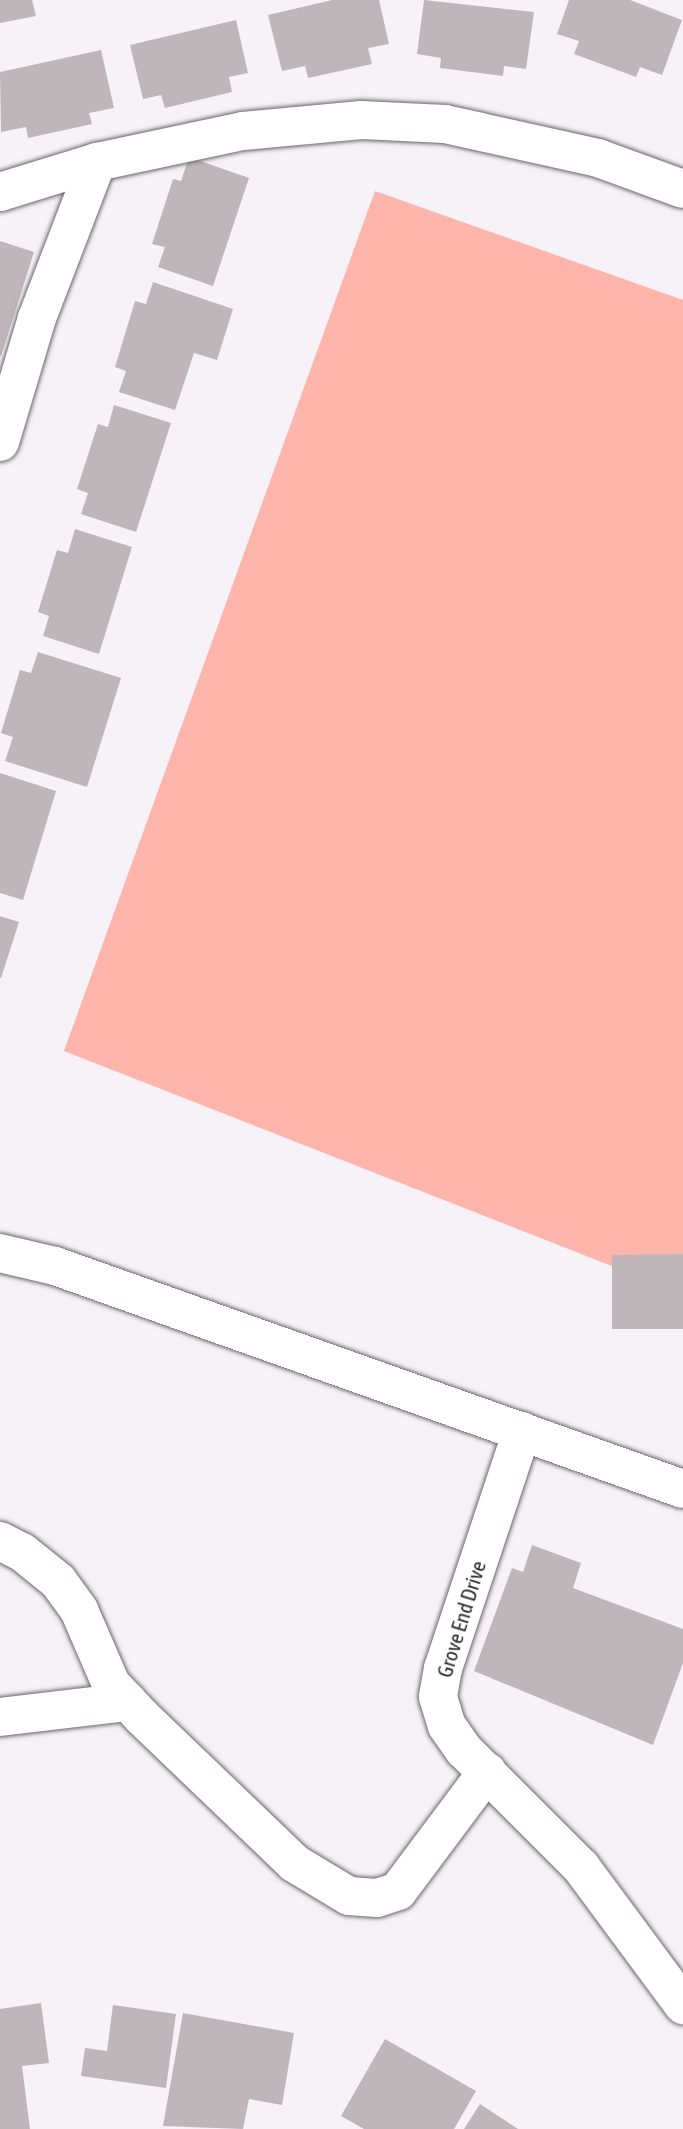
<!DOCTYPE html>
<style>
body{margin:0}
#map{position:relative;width:683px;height:2129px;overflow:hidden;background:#f7f1f8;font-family:"Asap Condensed",sans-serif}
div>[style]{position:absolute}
.green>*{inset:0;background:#fdb5ab}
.building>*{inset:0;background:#beb6b9}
.roads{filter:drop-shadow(0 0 2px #6b666c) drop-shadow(0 0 2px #6b666c)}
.minor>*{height:38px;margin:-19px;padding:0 19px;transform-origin:19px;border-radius:19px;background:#fff}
span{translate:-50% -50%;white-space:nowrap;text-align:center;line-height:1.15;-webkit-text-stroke:5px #fff;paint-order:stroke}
.street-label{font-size:21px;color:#2a282b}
</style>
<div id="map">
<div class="green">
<i style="clip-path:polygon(375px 191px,683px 300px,683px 1294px,64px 1051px)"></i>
</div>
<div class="building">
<i style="clip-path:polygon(0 0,32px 0,36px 16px,0 23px)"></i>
<i style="clip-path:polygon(332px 0,379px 0,389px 44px,368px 48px,372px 64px,308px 78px,305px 66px,282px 71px,268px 15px)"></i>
<i style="clip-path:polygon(424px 0,534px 12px,526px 69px,504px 66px,503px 76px,440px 68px,441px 58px,417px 54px)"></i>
<i style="clip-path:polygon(569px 0,630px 0,682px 20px,662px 75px,640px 67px,636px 77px,574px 54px,579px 41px,557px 34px)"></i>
<i style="clip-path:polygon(236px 20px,248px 73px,229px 77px,232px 92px,165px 108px,161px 95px,143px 99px,130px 45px)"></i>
<i style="clip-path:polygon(101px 50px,114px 108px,89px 113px,92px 124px,28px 138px,26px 127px,1px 132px,0 72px)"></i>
<i style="clip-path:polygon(189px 157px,249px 178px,213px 286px,158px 267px,165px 247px,152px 244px,173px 179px,181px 181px)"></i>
<i style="clip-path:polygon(0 241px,34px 252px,1px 356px,0 356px)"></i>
<i style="clip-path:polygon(153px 282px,233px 309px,217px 360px,194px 353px,175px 410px,119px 392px,126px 371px,115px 367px,135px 301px,146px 304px)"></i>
<i style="clip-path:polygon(114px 405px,171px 423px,136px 532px,81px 514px,88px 493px,77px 489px,98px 424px,108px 427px)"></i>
<i style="clip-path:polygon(75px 529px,132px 547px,99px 654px,43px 636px,49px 616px,38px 612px,57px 550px,68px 553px)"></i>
<i style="clip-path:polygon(38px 652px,121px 678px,87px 787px,5px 761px,13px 737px,1px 733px,20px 670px,31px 673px)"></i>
<i style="clip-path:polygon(0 773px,56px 791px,23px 900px,0 893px)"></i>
<i style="clip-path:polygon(0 916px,19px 922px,1px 978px,0 978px)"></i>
<i style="clip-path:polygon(683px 1254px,683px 1329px,612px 1329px,612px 1255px)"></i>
<i style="clip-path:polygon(532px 1545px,581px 1563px,573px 1588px,683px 1629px,683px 1663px,653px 1745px,474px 1671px,512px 1568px,523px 1572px)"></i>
<i style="clip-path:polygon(41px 2003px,49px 2063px,22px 2066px,30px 2129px,0 2129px,0 2009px)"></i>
<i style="clip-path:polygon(113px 2005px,176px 2014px,166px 2088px,81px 2076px,85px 2048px,107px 2051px)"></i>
<i style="clip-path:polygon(183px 2013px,294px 2033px,282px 2105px,249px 2099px,243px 2129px,163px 2126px)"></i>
<i style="clip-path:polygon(385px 2039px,476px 2091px,454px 2129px,364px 2129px,341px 2116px)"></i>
<i style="clip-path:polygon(480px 2104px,518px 2129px,464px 2129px)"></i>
</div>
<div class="roads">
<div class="minor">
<i style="left:0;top:192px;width:102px;rotate:-17.2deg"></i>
<i style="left:97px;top:162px;width:149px;rotate:-12deg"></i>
<i style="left:243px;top:131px;width:119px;rotate:-5.3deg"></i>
<i style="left:361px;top:120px;width:84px;rotate:2.7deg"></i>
<i style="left:445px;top:124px;width:157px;rotate:12.5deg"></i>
<i style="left:598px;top:158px;width:90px;rotate:20deg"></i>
<i style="left:0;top:442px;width:129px;rotate:-73.4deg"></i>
<i style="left:37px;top:318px;width:167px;rotate:-69deg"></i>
<i style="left:0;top:1253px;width:57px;rotate:13.3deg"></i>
<i style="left:55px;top:1266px;width:666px;rotate:19.55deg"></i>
<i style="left:522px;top:1431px;width:250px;rotate:108.4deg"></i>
<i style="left:443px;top:1668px;width:29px;rotate:100deg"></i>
<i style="left:438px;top:1697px;width:30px;rotate:73deg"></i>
<i style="left:447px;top:1726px;width:29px;rotate:55deg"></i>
<i style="left:464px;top:1750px;width:165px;rotate:45deg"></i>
<i style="left:581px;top:1867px;width:172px;rotate:53.5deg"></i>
<i style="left:0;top:1541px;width:25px;rotate:27deg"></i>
<i style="left:22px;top:1552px;width:46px;rotate:38.9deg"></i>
<i style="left:58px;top:1581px;width:36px;rotate:54deg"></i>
<i style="left:79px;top:1610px;width:81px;rotate:66.6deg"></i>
<i style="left:111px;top:1684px;width:45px;rotate:46.8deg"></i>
<i style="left:142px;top:1717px;width:211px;rotate:43.8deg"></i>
<i style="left:294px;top:1863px;width:64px;rotate:31deg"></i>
<i style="left:349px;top:1896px;width:28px;rotate:4deg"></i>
<i style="left:377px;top:1898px;width:22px;rotate:-18deg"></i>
<i style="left:398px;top:1891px;width:149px;rotate:-53.2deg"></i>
<i style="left:0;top:1717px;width:129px;rotate:-6.7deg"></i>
</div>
</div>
<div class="street-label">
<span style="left:461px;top:1619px;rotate:-73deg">Grove End Drive</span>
</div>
</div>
